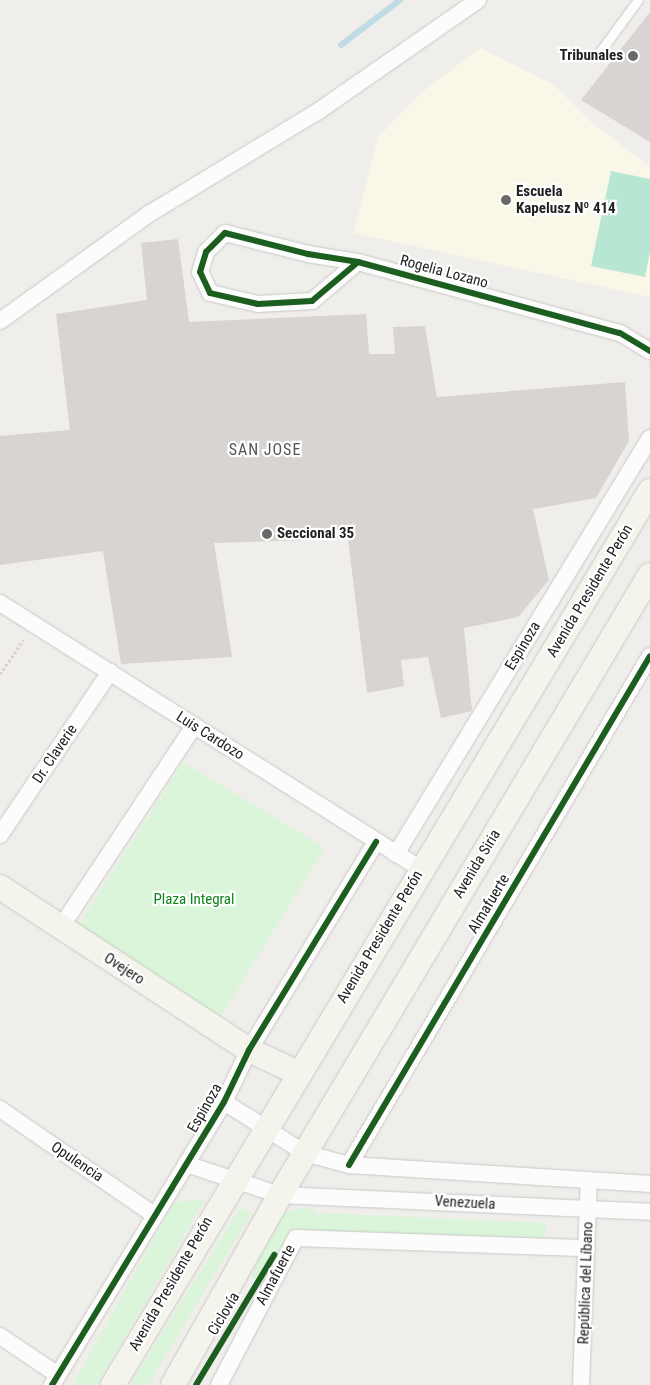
<!DOCTYPE html>
<meta charset="utf-8">
<style>
body{margin:0}
#map{position:relative;width:650px;height:1385px;overflow:hidden;background:#f0eeeb;font-family:"Roboto Condensed",sans-serif}
div>[style]{position:absolute}
.education>*{inset:0;background:#f8f7e8}
.park>*{inset:0;background:#daf5da}
.pitch>*{inset:0;background:#b7e6d2}
.stream>*{height:6px;margin:-3px;padding:0 3px;transform-origin:3px;border-radius:3px;background:#bfdbe3}
.building>*{inset:0;background:#d7d4d2}
.path>*{height:3px;margin-top:-1.5px;transform-origin:0;background:repeating-linear-gradient(90deg,#dccecd 0 2.5px,transparent 0 5px)}
.roads{filter:drop-shadow(0 0 1px #c9c8c7) drop-shadow(0 0 1px #c9c8c7)}
.lane>*{height:9px;margin:-4.5px;padding:0 4.5px;transform-origin:4.5px;border-radius:4.5px;background:#fdfcfc}
.street>*{height:16px;margin:-8px;padding:0 8px;transform-origin:8px;border-radius:8px;background:#fdfcfc}
.secondary>*{height:24px;margin:-12px;padding:0 12px;transform-origin:12px;border-radius:12px;background:#f4f4ed}
.cycleway>*{height:6px;margin:-3px;padding:0 3px;transform-origin:3px;border-radius:3px;background:#1b5e20}
.dots>*{width:14px;height:14px;translate:-50% -50%;box-sizing:border-box;border:2px solid #fff;border-radius:50%}
span{translate:-50% -50%;white-space:nowrap;text-align:center;line-height:1.15;-webkit-text-stroke:4.5px #fff;paint-order:stroke}
.poi-label{font-size:15px;color:#222;font-weight:700}
.right{translate:-100% -50%;text-align:right}
.left{translate:0 -50%;text-align:left}
.street-label{font-size:15px;color:#222}
.park-label{font-size:15px;color:#0c8416}
.neighbourhood-label{font-size:16px;color:#555;letter-spacing:1px}
</style>
<div id="map">
<div class="education">
<i style="clip-path:polygon(480px 48px,554px 85px,590px 121px,650px 167px,650px 297px,353px 233px,378px 137px,421px 93px)"></i>
</div>
<div class="park">
<i style="clip-path:polygon(183px 762px,325px 848px,219px 1019px,78px 926px)"></i>
<i style="clip-path:polygon(205px 1199px,97px 1385px,73px 1385px,174px 1202px)"></i>
<i style="clip-path:polygon(240px 1208px,252px 1212px,148px 1385px,130px 1385px)"></i>
<i style="clip-path:polygon(304px 1208px,317px 1210px,318px 1217px,322px 1213px,546px 1223px,545px 1243px,298px 1236px,263px 1280px,251px 1277px,275px 1222px,288px 1211px)"></i>
</div>
<div class="pitch">
<i style="clip-path:polygon(611px 171px,650px 179px,650px 252px,645px 277px,591px 266px)"></i>
</div>
<div class="stream">
<i style="left:341px;top:45px;width:74px;rotate:-37.3deg"></i>
</div>
<div class="building">
<i style="clip-path:polygon(650px 12px,650px 142px,581px 100px)"></i>
<i style="clip-path:polygon(178px 239px,189px 322px,366px 314px,369px 354px,395px 354px,393px 327px,425px 326px,437px 397px,625px 382px,629px 441px,596px 498px,533px 509px,549px 580px,518px 617px,464px 628px,472px 711px,441px 718px,428px 657px,401px 660px,404px 686px,367px 693px,348px 539px,214px 543px,232px 657px,121px 664px,103px 551px,0 565px,0 436px,70px 430px,56px 314px,147px 300px,141px 243px)"></i>
</div>
<div class="path">
<i style="left:0;top:674px;width:42px;rotate:-55.6deg"></i>
</div>
<div class="roads">
<div class="lane">
<i style="left:599px;top:53px;width:66px;rotate:-53.7deg"></i>
</div>
<div class="street">
<i style="left:358px;top:262px;width:60px;rotate:139.7deg"></i>
<i style="left:312px;top:301px;width:54px;rotate:176.8deg"></i>
<i style="left:258px;top:304px;width:49px;rotate:-167.1deg"></i>
<i style="left:210px;top:293px;width:23px;rotate:-115deg"></i>
<i style="left:200px;top:272px;width:21px;rotate:-73deg"></i>
<i style="left:206px;top:252px;width:27px;rotate:-45deg"></i>
<i style="left:225px;top:233px;width:86px;rotate:14.2deg"></i>
<i style="left:308px;top:254px;width:51px;rotate:9.1deg"></i>
<i style="left:358px;top:262px;width:271px;rotate:15.2deg"></i>
<i style="left:620px;top:333px;width:35px;rotate:31deg"></i>
<i style="left:0;top:321px;width:183px;rotate:-35.7deg"></i>
<i style="left:149px;top:214px;width:197px;rotate:-31.3deg"></i>
<i style="left:317px;top:112px;width:196px;rotate:-34.8deg"></i>
<i style="left:0;top:603px;width:498px;rotate:32.3deg"></i>
<i style="left:0;top:835px;width:197px;rotate:-56deg"></i>
<i style="left:396px;top:854px;width:487px;rotate:-58.6deg"></i>
<i style="left:61px;top:927px;width:241px;rotate:-56.5deg"></i>
<i style="left:224px;top:1102px;width:96px;rotate:32.2deg"></i>
<i style="left:305px;top:1153px;width:46px;rotate:15.3deg"></i>
<i style="left:349px;top:1165px;width:302px;rotate:3.6deg"></i>
<i style="left:0;top:1109px;width:186px;rotate:34.5deg"></i>
<i style="left:186px;top:1164px;width:99px;rotate:18.3deg"></i>
<i style="left:280px;top:1195px;width:370px;rotate:2.6deg"></i>
<i style="left:349px;top:1165px;width:591px;rotate:-59.4deg"></i>
<i style="left:0;top:1336px;width:70px;rotate:33.9deg"></i>
<i style="left:52px;top:1385px;width:331px;rotate:-58.7deg"></i>
<i style="left:224px;top:1102px;width:58px;rotate:-64.3deg"></i>
<i style="left:249px;top:1050px;width:244px;rotate:-58.6deg"></i>
<i style="left:219px;top:1385px;width:166px;rotate:-62.4deg"></i>
<i style="left:296px;top:1238px;width:291px;rotate:2deg"></i>
<i style="left:581px;top:1385px;width:204px;rotate:-87.8deg"></i>
</div>
<div class="secondary">
<i style="left:0;top:887px;width:298px;rotate:33.2deg"></i>
<i style="left:249px;top:1050px;width:54px;rotate:25.1deg"></i>
<i style="left:113px;top:1385px;width:1043px;rotate:-59.01deg"></i>
<i style="left:173px;top:1385px;width:218px;rotate:-60.6deg"></i>
<i style="left:280px;top:1195px;width:722px;rotate:-59.17deg"></i>
</div>
</div>
<div class="cycleway">
<i style="left:358px;top:262px;width:60px;rotate:139.7deg"></i>
<i style="left:312px;top:301px;width:54px;rotate:176.8deg"></i>
<i style="left:258px;top:304px;width:49px;rotate:-167.1deg"></i>
<i style="left:210px;top:293px;width:23px;rotate:-115deg"></i>
<i style="left:200px;top:272px;width:21px;rotate:-73deg"></i>
<i style="left:206px;top:252px;width:27px;rotate:-45deg"></i>
<i style="left:225px;top:233px;width:86px;rotate:14.2deg"></i>
<i style="left:308px;top:254px;width:51px;rotate:9.1deg"></i>
<i style="left:358px;top:262px;width:271px;rotate:15.2deg"></i>
<i style="left:620px;top:333px;width:35px;rotate:31deg"></i>
<i style="left:349px;top:1165px;width:591px;rotate:-59.4deg"></i>
<i style="left:52px;top:1385px;width:331px;rotate:-58.7deg"></i>
<i style="left:224px;top:1102px;width:58px;rotate:-64.3deg"></i>
<i style="left:249px;top:1050px;width:244px;rotate:-58.6deg"></i>
<i style="left:196px;top:1385px;width:152px;rotate:-59deg"></i>
</div>
<div class="dots">
<i style="left:633px;top:56px;background:#6a6968"></i>
<i style="left:506px;top:200px;background:#6a6968"></i>
<i style="left:267px;top:534px;background:#6a6968"></i>
</div>
<div class="poi-label">
<span class="right" style="left:623px;top:56px">Tribunales</span>
<span class="left" style="left:516px;top:200px">Escuela<br>Kapelusz Nº 414</span>
<span class="left" style="left:277px;top:534px">Seccional 35</span>
</div>
<div class="street-label">
<span style="left:444px;top:272px;rotate:15deg">Rogelia Lozano</span>
<span style="left:590px;top:591px;rotate:-59deg">Avenida Presidente Perón</span>
<span style="left:523px;top:646px;rotate:-59deg">Espinoza</span>
<span style="left:210px;top:736px;rotate:32deg">Luis Cardozo</span>
<span style="left:55px;top:754px;rotate:-56deg">Dr. Claverie</span>
<span style="left:477px;top:864px;rotate:-59deg">Avenida Siria</span>
<span style="left:489px;top:904px;rotate:-59deg">Almafuerte</span>
<span style="left:380px;top:937px;rotate:-59deg">Avenida Presidente Perón</span>
<span style="left:124px;top:969px;rotate:33deg">Ovejero</span>
<span style="left:205px;top:1108px;rotate:-60deg">Espinoza</span>
<span style="left:77px;top:1162px;rotate:34deg">Opulencia</span>
<span style="left:465px;top:1203px;rotate:3deg">Venezuela</span>
<span style="left:276px;top:1275px;rotate:-62deg">Almafuerte</span>
<span style="left:586px;top:1283px;rotate:-88deg">República del Líbano</span>
<span style="left:171px;top:1284px;rotate:-60deg">Avenida Presidente Perón</span>
<span style="left:224px;top:1314px;rotate:-59deg">Ciclovía</span>
</div>
<div class="park-label">
<span style="left:194px;top:900px">Plaza Integral</span>
</div>
<div class="neighbourhood-label">
<span style="left:265px;top:450px">SAN JOSE</span>
</div>
</div>
